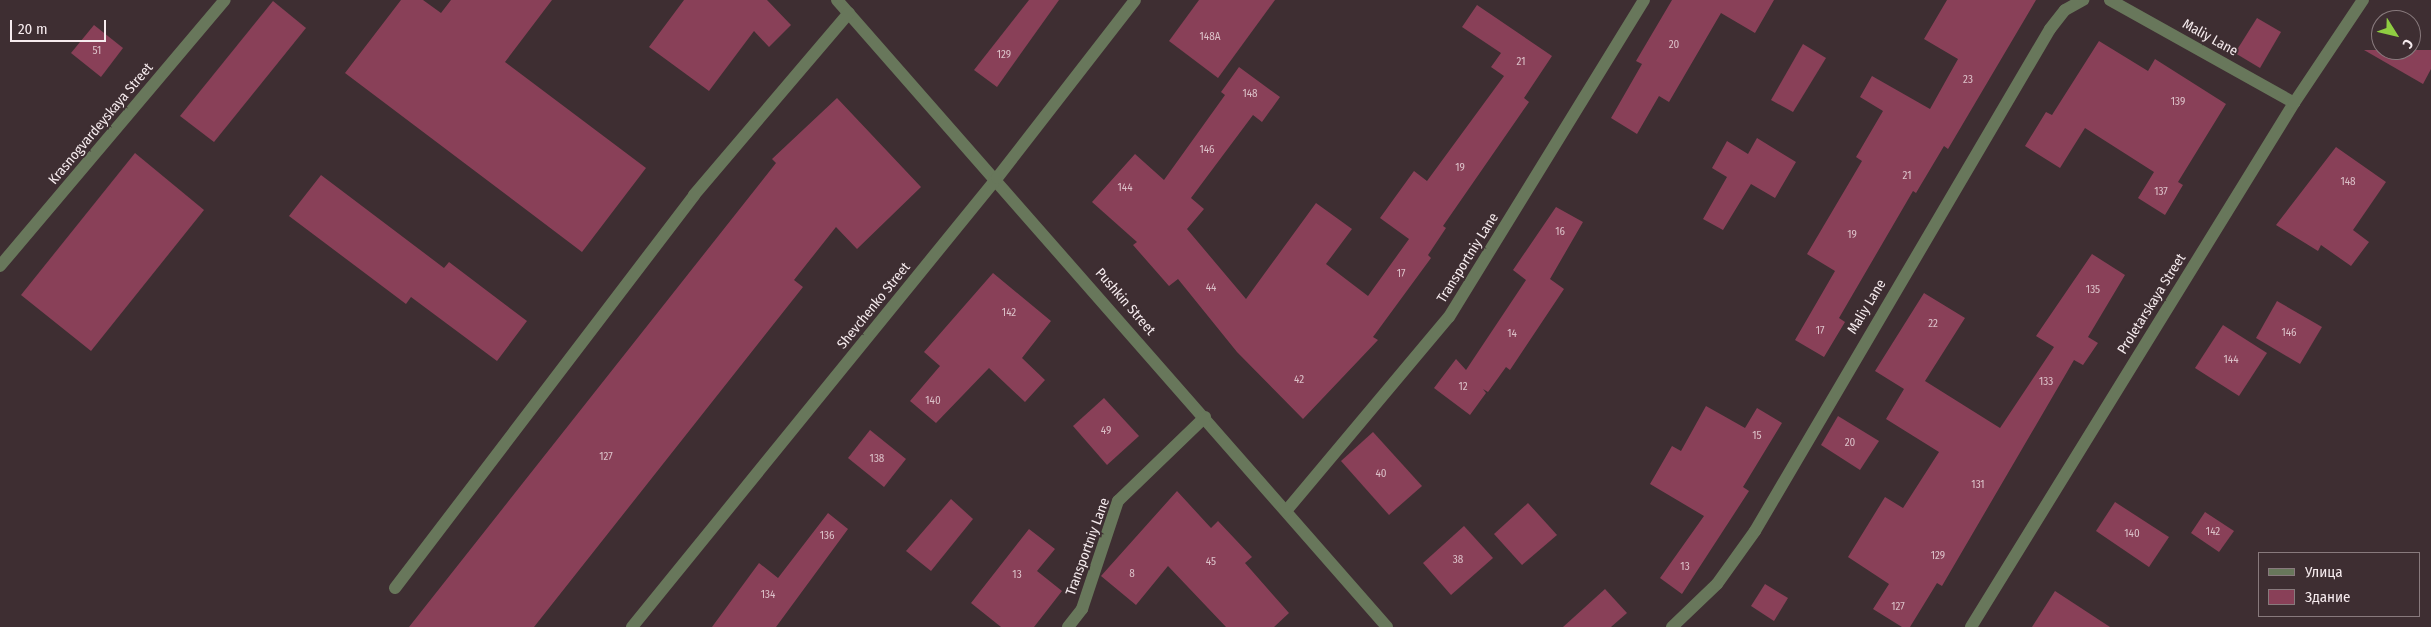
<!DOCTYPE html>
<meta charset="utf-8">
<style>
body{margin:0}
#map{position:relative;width:2431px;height:627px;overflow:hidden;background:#3e2e32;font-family:"Fira Sans Condensed",sans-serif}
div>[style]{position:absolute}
.building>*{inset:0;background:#894058}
.minor>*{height:12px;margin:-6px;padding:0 6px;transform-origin:6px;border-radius:6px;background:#68775b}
span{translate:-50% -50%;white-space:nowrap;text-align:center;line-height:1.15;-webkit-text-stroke:4px #3e2e32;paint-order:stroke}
.number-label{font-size:11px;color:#dbc0c8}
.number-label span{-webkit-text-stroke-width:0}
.street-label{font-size:14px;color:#f6ebee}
.legend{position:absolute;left:2258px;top:552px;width:162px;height:65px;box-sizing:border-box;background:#3e2e32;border:1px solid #887a7d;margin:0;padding:6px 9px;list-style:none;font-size:15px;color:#f6ebee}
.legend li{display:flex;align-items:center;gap:10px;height:25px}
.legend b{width:25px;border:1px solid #887a7d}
.north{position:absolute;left:2371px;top:10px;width:50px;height:50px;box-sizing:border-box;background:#3e2e32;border:1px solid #887a7d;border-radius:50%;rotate:126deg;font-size:14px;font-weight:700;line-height:20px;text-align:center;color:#f6ebee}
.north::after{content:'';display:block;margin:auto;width:18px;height:22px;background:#8fcd42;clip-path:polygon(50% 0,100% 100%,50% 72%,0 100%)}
.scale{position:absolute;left:10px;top:20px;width:96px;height:22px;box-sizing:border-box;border:2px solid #f6ebee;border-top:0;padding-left:6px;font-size:15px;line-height:18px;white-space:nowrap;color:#f6ebee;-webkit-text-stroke:4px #3e2e32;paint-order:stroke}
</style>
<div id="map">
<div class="building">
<i style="clip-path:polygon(401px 0,423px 0,441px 13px,451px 0,552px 0,505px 62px,646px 168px,582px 252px,345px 73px)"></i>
<i style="clip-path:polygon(684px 0,767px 0,791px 25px,769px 47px,754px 31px,709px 91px,649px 47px)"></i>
<i style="clip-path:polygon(1029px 0,1059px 0,997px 87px,974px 70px)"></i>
<i style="clip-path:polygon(1199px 0,1275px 0,1218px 78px,1169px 41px)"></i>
<i style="clip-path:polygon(1672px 0,1774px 0,1755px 33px,1721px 13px,1669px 102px,1659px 96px,1637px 134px,1611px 118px,1642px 64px,1636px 61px)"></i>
<i style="clip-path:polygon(1947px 0,2036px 0,1948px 149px,1944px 146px,1916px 193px,1913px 191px,1839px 318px,1845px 322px,1824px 357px,1795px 340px,1835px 271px,1807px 254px,1862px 161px,1856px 157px,1883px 111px,1860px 97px,1872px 76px,1930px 109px,1958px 59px,1924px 39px)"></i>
<i style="clip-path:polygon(273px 1px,306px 28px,214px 142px,180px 116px)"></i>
<i style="clip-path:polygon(1477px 5px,1552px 56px,1524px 98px,1529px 102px,1443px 226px,1446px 228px,1428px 255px,1431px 258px,1373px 337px,1378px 340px,1303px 419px,1237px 352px,1178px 279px,1169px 286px,1133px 245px,1137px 242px,1092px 202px,1135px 154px,1164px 180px,1225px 95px,1221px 92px,1239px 67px,1280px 97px,1262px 122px,1253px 115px,1191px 198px,1204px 209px,1187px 229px,1246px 299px,1316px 203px,1352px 229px,1326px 264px,1368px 296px,1409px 239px,1380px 218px,1414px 171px,1427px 181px,1504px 76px,1491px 67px,1501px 53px,1462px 27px)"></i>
<i style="clip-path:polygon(2257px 18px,2281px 32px,2260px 68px,2235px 53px)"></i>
<i style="clip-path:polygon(94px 25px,123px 48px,101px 77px,71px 53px)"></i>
<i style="clip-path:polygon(2099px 41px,2148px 71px,2155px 59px,2226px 104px,2178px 182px,2183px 185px,2165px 215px,2138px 198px,2154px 172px,2085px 128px,2060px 168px,2025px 146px,2046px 112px,2052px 115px)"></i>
<i style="clip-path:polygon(1803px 44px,1826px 58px,1793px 112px,1771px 100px)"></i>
<i style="clip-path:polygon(2364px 50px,2431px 50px,2431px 69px,2423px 84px)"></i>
<i style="clip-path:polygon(837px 98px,921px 187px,857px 249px,836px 227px,794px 280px,803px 287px,534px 627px,409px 627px,776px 163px,772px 159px)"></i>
<i style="clip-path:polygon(1757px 138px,1796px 162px,1775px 198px,1751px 184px,1723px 230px,1703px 219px,1727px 177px,1712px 168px,1727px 141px,1748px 154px)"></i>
<i style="clip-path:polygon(2336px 147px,2386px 182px,2353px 230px,2369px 242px,2351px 266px,2321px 245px,2318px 251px,2276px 225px)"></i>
<i style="clip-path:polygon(135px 153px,204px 210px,91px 351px,21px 295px)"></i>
<i style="clip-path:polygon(321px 175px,444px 268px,449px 262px,527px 321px,497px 361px,411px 297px,406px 304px,289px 216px)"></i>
<i style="clip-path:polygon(1556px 207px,1583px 222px,1550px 279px,1564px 289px,1510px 370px,1506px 367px,1488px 392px,1483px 389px,1486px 393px,1470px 415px,1434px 388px,1456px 359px,1466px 370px,1526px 280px,1513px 270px)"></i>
<i style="clip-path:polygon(2092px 254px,2125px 275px,2088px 337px,2098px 343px,2083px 365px,2074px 360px,1942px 586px,1937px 583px,1910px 627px,1902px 627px,1873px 609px,1889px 584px,1848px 557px,1885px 497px,1903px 508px,1939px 452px,1886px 419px,1904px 389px,1875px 371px,1924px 293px,1965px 318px,1925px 381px,2000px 428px,2054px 347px,2036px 336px)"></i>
<i style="clip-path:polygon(993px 273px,1051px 321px,1022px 358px,1045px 380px,1025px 402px,989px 368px,936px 423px,910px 401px,940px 366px,924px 352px)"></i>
<i style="clip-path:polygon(2277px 301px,2322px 327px,2300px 364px,2256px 338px)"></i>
<i style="clip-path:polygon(2223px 325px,2267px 353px,2239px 396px,2195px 368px)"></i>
<i style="clip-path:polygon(1104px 398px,1139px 436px,1107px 465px,1073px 426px)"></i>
<i style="clip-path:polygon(1706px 406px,1745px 428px,1757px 408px,1782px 423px,1743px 487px,1749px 491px,1682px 594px,1660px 578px,1704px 516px,1650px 484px,1672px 446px,1681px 451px)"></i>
<i style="clip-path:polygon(1838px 416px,1879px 441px,1860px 470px,1821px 445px)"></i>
<i style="clip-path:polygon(870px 430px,906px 459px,884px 487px,848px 458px)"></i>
<i style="clip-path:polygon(1373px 432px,1422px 486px,1389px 515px,1341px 461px)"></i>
<i style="clip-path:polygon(1177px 491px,1211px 528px,1218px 521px,1252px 557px,1245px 563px,1289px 613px,1274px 627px,1226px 627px,1168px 566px,1136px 605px,1101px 576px)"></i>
<i style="clip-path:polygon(951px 499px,973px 519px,931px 571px,906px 551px)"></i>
<i style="clip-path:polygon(2115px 502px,2169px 537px,2149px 567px,2096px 531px)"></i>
<i style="clip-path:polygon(1528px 503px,1557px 535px,1522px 565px,1494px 534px)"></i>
<i style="clip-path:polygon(2205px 512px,2234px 531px,2219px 552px,2191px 533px)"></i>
<i style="clip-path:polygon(828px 513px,848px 529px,776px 627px,712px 627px,759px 563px,778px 578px)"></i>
<i style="clip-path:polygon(1464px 526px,1493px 558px,1451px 595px,1423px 563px)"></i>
<i style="clip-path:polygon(1029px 529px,1055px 549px,1037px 571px,1062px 591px,1034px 627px,1001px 627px,971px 603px)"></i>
<i style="clip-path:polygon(1765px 584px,1788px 598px,1774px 621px,1751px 606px)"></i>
<i style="clip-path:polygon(1605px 589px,1627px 613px,1611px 627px,1563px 627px)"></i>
<i style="clip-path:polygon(2055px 591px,2110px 627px,2032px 627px)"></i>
</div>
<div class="minor">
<i style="left:837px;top:0;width:834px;rotate:48.74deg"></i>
<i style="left:2110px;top:0;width:211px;rotate:29.2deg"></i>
<i style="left:0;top:266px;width:348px;rotate:-49.8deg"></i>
<i style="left:1286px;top:511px;width:253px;rotate:-50deg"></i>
<i style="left:1449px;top:317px;width:372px;rotate:-58.4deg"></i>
<i style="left:395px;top:588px;width:494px;rotate:-52.7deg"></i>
<i style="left:694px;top:195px;width:239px;rotate:-49.6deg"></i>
<i style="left:632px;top:627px;width:579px;rotate:-50.89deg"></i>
<i style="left:997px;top:178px;width:225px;rotate:-52.2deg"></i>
<i style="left:1068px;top:627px;width:23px;rotate:-52deg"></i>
<i style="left:1082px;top:609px;width:114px;rotate:-71.6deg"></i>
<i style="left:1118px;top:501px;width:121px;rotate:-44deg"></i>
<i style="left:1672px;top:627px;width:62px;rotate:-43.7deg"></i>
<i style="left:1717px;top:584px;width:65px;rotate:-54.4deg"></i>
<i style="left:1755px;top:531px;width:582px;rotate:-59.56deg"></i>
<i style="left:2050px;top:29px;width:24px;rotate:-52deg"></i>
<i style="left:2065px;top:10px;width:21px;rotate:-29deg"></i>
<i style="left:1971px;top:627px;width:616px;rotate:-58.35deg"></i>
<i style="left:2294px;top:103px;width:124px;rotate:-56.2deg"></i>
</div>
<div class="number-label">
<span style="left:1210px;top:37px">148А</span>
<span style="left:1674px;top:45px">20</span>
<span style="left:97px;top:51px">51</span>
<span style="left:1004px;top:55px">129</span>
<span style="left:1521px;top:62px">21</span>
<span style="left:1968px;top:80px">23</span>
<span style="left:1250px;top:94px">148</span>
<span style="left:2178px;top:102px">139</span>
<span style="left:1207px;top:150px">146</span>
<span style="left:1460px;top:168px">19</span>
<span style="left:1907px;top:176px">21</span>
<span style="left:2348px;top:182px">148</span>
<span style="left:1125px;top:188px">144</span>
<span style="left:2161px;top:192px">137</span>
<span style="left:1560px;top:232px">16</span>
<span style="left:1852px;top:235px">19</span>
<span style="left:1401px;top:274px">17</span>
<span style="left:1211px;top:288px">44</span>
<span style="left:2093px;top:290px">135</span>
<span style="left:1009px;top:313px">142</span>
<span style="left:1933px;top:324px">22</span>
<span style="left:1820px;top:331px">17</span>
<span style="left:2289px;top:333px">146</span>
<span style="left:1512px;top:334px">14</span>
<span style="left:2231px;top:360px">144</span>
<span style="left:1299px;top:380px">42</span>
<span style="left:2046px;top:382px">133</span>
<span style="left:1463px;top:387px">12</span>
<span style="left:933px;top:401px">140</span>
<span style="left:1106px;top:431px">49</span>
<span style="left:1757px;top:436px">15</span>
<span style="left:1850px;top:443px">20</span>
<span style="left:606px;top:457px">127</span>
<span style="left:877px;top:459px">138</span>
<span style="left:1381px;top:474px">40</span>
<span style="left:1978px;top:485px">131</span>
<span style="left:2213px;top:532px">142</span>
<span style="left:2132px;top:534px">140</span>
<span style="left:827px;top:536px">136</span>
<span style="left:1938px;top:556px">129</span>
<span style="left:1458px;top:560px">38</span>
<span style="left:1211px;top:562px">45</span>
<span style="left:1685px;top:567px">13</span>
<span style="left:1132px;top:574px">8</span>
<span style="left:1017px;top:575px">13</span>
<span style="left:768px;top:595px">134</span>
<span style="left:1898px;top:607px">127</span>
</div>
<div class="street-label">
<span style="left:2210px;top:38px;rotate:29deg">Maliy Lane</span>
<span style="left:101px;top:124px;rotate:-50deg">Krasnogvardeyskaya Street</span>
<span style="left:1468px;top:258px;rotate:-58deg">Transportniy Lane</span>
<span style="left:1125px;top:302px;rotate:49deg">Pushkin Street</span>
<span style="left:2152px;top:304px;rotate:-58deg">Proletarskaya Street</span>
<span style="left:874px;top:306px;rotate:-51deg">Shevchenko Street</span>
<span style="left:1867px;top:307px;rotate:-59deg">Maliy Lane</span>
<span style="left:1088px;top:547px;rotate:-70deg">Transportniy Lane</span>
</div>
<ul class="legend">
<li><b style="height:6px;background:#68775b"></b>Улица</li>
<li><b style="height:14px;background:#894058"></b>Здание</li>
</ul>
<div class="north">С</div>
<div class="scale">20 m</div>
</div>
